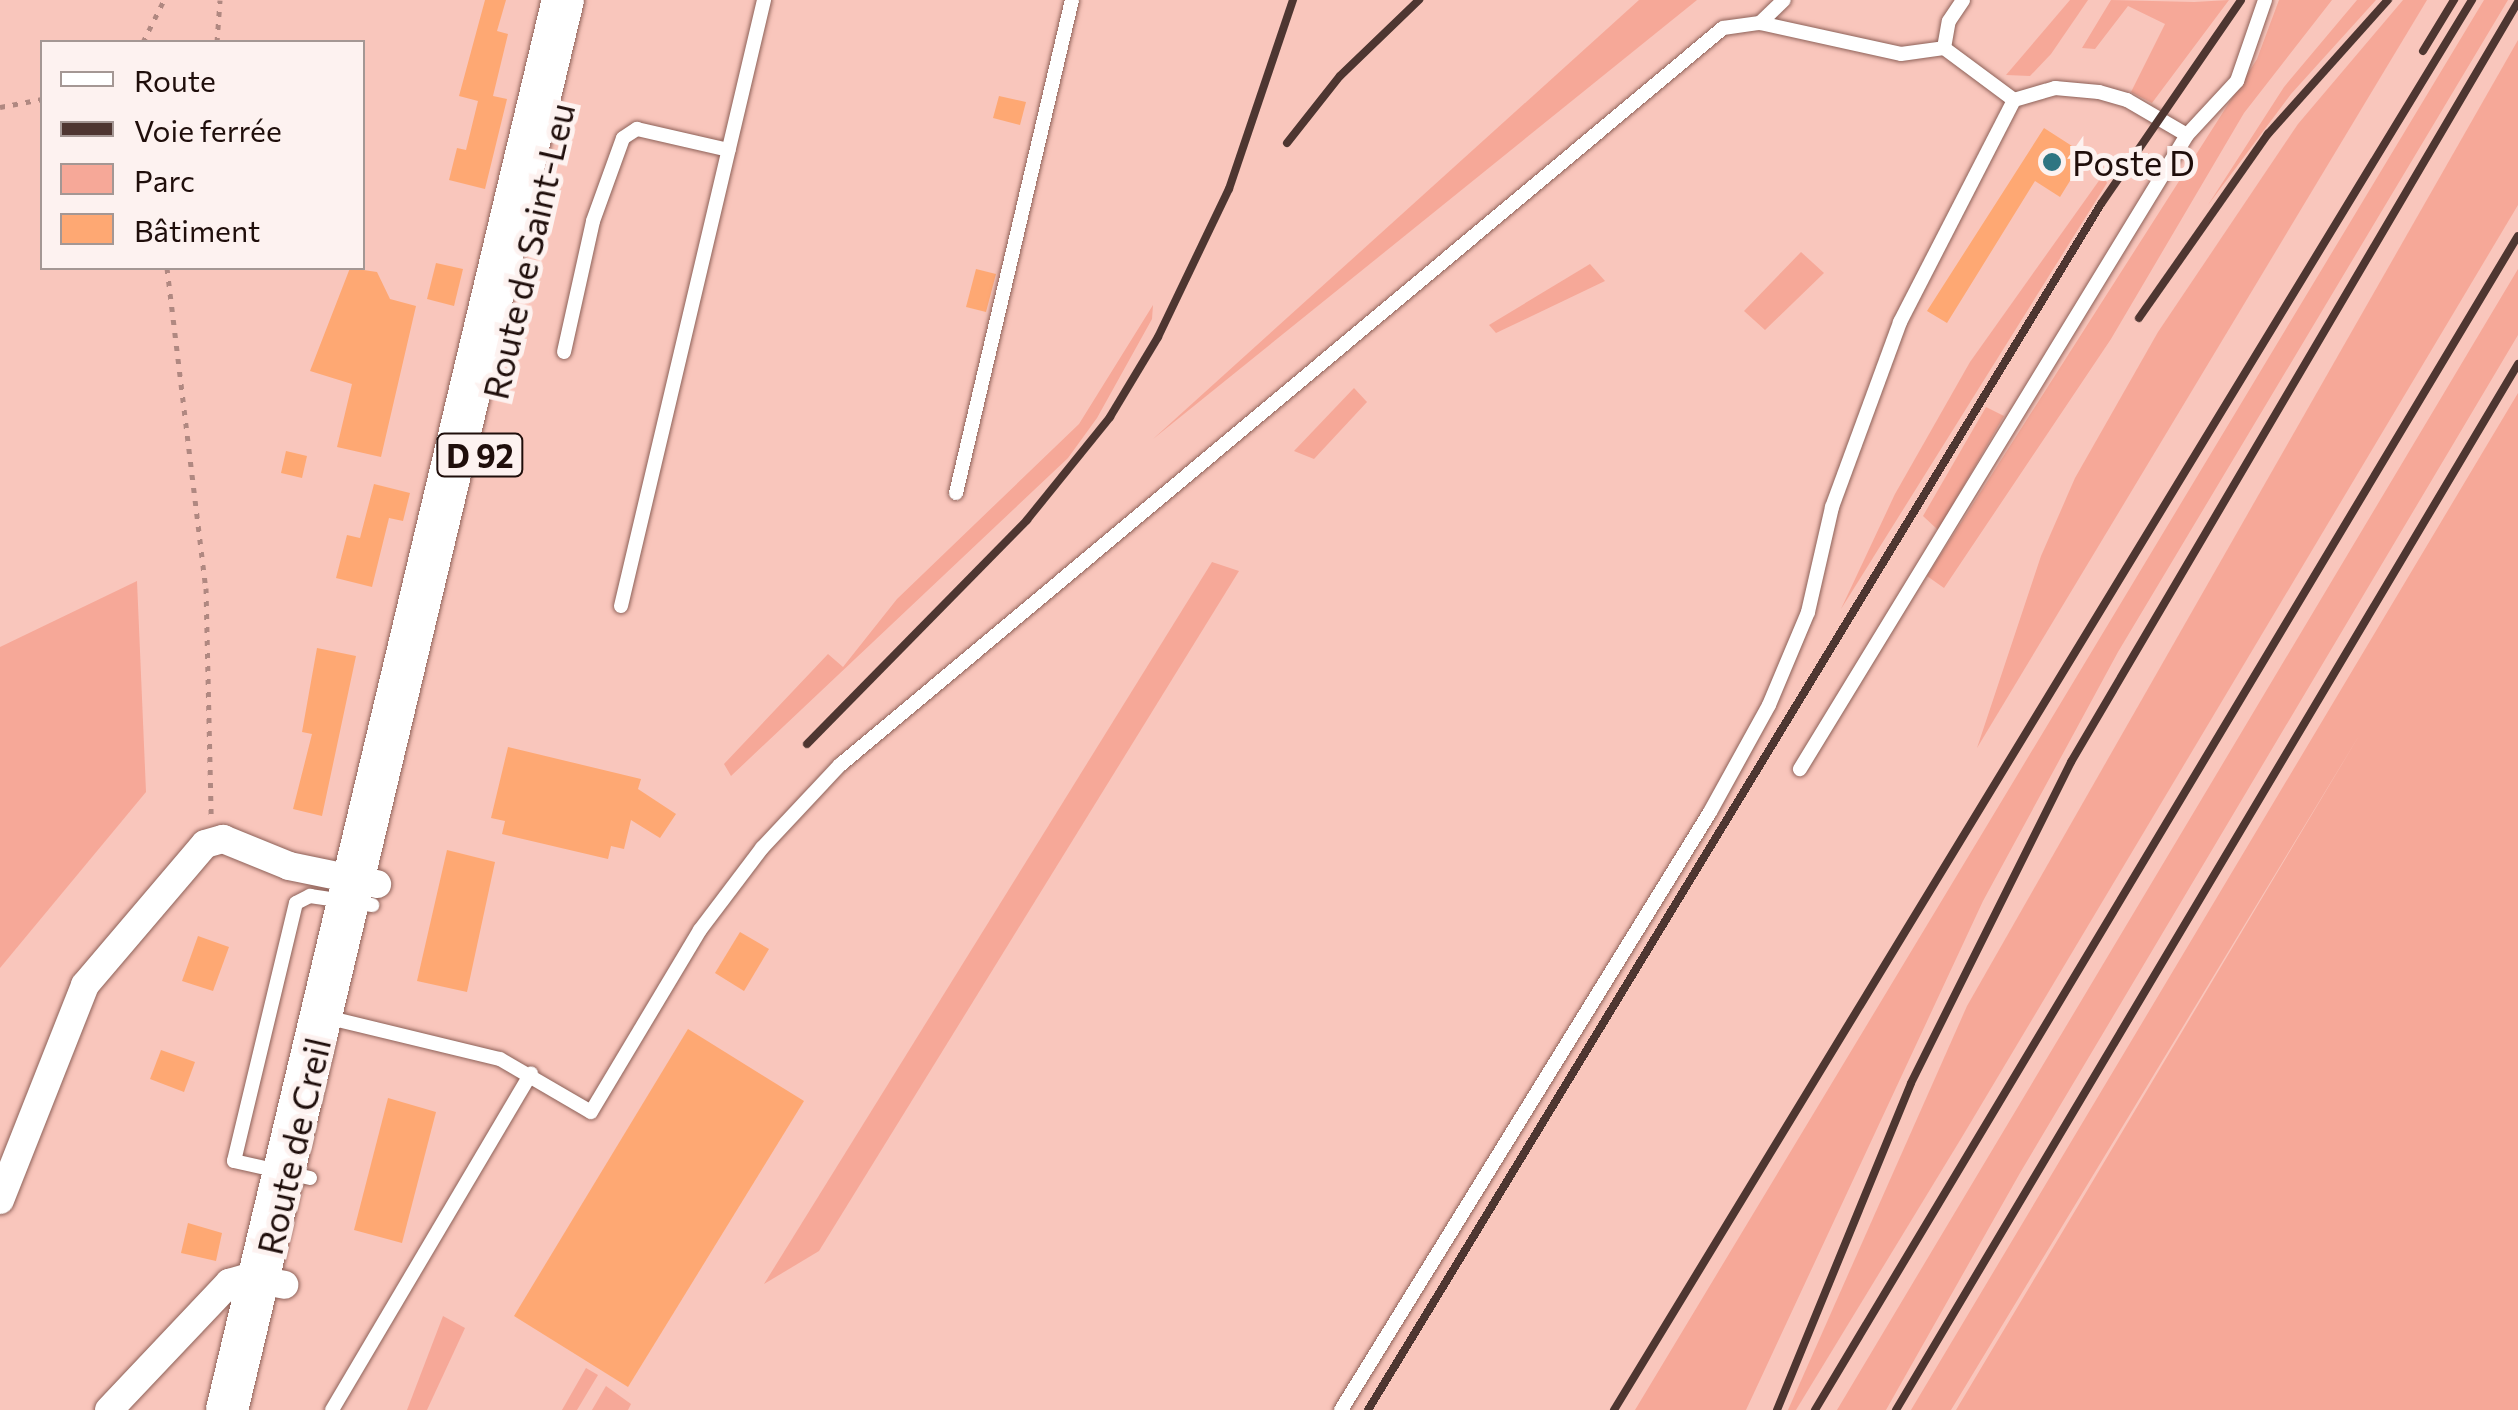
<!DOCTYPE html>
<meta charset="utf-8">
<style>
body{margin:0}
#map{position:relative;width:2518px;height:1410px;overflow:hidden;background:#f9c6bc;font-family:Commissioner,sans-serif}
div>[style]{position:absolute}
.green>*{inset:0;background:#f6a898}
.building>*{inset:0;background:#fea873}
.path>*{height:5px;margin-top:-2.5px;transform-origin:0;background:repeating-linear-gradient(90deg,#b08881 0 5px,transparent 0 13px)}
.roads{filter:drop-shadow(0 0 2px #8d6158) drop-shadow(0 0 2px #8d6158)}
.service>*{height:14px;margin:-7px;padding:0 7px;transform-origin:7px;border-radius:7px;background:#fff}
.minor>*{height:28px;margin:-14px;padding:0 14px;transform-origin:14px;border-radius:14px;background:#fff}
.primary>*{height:42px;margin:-21px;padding:0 21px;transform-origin:21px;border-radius:21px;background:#fff}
.rail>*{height:8px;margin:-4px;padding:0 4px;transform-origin:4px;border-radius:4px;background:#4e3631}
.dots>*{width:28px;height:28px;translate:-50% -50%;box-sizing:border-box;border:5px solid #fdf2f0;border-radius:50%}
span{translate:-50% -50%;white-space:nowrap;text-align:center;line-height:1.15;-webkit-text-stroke:10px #fdf2f0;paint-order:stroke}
.shield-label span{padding:2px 8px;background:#fdf2f0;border:2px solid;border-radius:8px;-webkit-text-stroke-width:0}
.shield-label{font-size:32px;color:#1f0e0b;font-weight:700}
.poi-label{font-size:35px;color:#1f0e0b}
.left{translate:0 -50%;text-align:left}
.street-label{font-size:35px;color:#1f0e0b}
.legend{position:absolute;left:40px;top:40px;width:325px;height:230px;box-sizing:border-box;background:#fdf2f0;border:2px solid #a49794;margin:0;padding:12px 18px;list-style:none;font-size:30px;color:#1f0e0b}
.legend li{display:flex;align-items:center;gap:20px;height:50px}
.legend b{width:50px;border:2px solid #a49794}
</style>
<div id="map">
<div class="green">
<i style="clip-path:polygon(1639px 0,1697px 0,1153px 439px)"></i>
<i style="clip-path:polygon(2070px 0,2088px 0,2051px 54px,2030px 76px,2006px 75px)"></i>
<i style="clip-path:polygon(2111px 0,2194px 2px,2229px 0,2152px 103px,2131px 92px,2165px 24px,2128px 6px,2095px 49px,2082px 48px)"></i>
<i style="clip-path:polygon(2279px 0,2332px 0,2244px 113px,2111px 339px,1944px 588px,1927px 576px,2257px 59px)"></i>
<i style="clip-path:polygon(2357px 0,2376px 0,2291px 94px,2208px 205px,2284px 87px)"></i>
<i style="clip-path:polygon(2403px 0,2427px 0,1977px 748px,2041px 556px,2075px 478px,2158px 332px,2298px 124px)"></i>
<i style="clip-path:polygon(2484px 0,2508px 0,2118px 652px,1983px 901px,1746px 1410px,1635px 1410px)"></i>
<i style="clip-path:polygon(2518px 40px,2518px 205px,1962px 1137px,1796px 1410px,1788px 1410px,1967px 1006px)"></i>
<i style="clip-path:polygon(2103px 175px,2107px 183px,1841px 609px,1895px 494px,1970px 362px)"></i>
<i style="clip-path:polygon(1801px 252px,1824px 273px,1765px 330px,1744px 311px)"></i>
<i style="clip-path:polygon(1590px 264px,1605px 281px,1496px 333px,1489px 325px)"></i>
<i style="clip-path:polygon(2518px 269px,2518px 335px,2020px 1173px,1886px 1410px,1837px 1410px)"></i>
<i style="clip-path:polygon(1153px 305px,1152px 319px,1097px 418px,1068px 458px,731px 776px,724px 764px,828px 654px,843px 667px,897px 599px,1079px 424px)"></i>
<i style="clip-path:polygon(1354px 388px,1367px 402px,1314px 459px,1294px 451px)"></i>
<i style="clip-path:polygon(2518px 393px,2518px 1410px,1956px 1410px,2360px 734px,1951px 1410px,1911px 1410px)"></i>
<i style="clip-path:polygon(1986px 407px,2004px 416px,1938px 530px,1923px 516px)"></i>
<i style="clip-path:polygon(1212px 562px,1239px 571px,819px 1251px,764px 1284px)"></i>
<i style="clip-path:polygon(137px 581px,146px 792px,0 968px,0 647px)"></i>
<i style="clip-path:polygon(443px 1316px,465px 1328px,427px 1410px,407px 1410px)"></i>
<i style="clip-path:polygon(586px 1368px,598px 1375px,577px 1410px,562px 1410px)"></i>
<i style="clip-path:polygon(606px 1386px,631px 1404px,628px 1410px,592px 1410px)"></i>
</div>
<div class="building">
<i style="clip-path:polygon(485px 0,506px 0,497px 31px,508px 34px,493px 96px,507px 99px,485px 189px,449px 180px,457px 148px,466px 150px,478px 101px,459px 96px)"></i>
<i style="clip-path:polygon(999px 96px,1026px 102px,1020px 125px,993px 118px)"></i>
<i style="clip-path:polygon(2044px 128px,2086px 155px,2060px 197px,2035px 181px,1947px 323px,1927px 311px)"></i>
<i style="clip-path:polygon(436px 263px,463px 269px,454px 306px,427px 299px)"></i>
<i style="clip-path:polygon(350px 268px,377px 272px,390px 299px,416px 306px,381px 457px,337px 447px,352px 384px,310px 371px)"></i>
<i style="clip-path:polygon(976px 269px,996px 274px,986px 312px,966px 307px)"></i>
<i style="clip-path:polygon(286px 451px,307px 456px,302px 478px,281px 473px)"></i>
<i style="clip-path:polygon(374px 484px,410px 493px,403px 521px,389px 518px,372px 587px,336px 578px,347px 535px,360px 538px)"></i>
<i style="clip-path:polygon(317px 648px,356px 656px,322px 816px,293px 809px,312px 734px,302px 732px)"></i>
<i style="clip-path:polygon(508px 747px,641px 779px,638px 789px,676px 814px,660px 838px,631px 820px,624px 849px,611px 846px,608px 859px,502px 834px,505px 821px,491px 818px)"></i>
<i style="clip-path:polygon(447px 850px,495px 862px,467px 992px,417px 981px)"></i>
<i style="clip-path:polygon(740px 932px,769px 949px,744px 991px,715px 973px)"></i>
<i style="clip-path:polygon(198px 936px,229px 947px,213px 991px,182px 981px)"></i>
<i style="clip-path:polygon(688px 1029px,804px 1101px,628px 1387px,514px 1316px)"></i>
<i style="clip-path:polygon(161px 1050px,195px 1062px,184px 1092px,150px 1079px)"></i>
<i style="clip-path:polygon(388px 1098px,436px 1112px,402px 1243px,354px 1230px)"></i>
<i style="clip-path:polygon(188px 1223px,222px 1233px,216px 1261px,181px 1253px)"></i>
</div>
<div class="path">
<i style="left:143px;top:42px;width:47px;rotate:-63.4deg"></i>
<i style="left:217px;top:42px;width:42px;rotate:-85.9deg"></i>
<i style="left:0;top:107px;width:43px;rotate:-10.8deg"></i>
<i style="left:167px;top:268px;width:322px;rotate:83.1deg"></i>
<i style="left:206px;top:588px;width:229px;rotate:88.7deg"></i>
</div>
<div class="roads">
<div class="service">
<i style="left:1760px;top:23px;width:33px;rotate:-44deg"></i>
<i style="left:1944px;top:48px;width:27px;rotate:-80deg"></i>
<i style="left:1949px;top:21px;width:25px;rotate:-56deg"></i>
<i style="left:2187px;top:135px;width:74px;rotate:-47.2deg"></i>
<i style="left:2237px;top:81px;width:86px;rotate:-70.9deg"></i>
<i style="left:564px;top:352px;width:134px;rotate:-77.5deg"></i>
<i style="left:593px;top:221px;width:88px;rotate:-70.1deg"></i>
<i style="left:623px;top:138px;width:17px;rotate:-33deg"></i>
<i style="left:637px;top:129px;width:94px;rotate:12.9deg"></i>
<i style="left:956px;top:493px;width:506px;rotate:-76.76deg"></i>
<i style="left:621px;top:606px;width:623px;rotate:-76.72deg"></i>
<i style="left:326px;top:1017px;width:179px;rotate:13.6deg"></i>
<i style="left:500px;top:1059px;width:105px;rotate:30.2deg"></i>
<i style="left:591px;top:1112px;width:212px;rotate:-59.1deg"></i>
<i style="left:700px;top:930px;width:103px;rotate:-52.9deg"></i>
<i style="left:762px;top:848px;width:114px;rotate:-46.8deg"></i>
<i style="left:840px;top:765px;width:1150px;rotate:-39.85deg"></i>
<i style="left:1723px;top:28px;width:37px;rotate:-8deg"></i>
<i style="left:1760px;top:23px;width:144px;rotate:12.4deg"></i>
<i style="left:1901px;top:54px;width:43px;rotate:-7.9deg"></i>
<i style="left:1944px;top:48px;width:87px;rotate:36.6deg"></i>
<i style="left:2014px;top:100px;width:43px;rotate:-16.3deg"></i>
<i style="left:2055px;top:88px;width:44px;rotate:5.2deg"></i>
<i style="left:2099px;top:92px;width:29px;rotate:16deg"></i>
<i style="left:2127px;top:100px;width:69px;rotate:30.3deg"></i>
<i style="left:2187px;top:135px;width:743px;rotate:121.4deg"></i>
<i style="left:310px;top:1178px;width:78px;rotate:-167.4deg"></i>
<i style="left:234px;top:1161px;width:265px;rotate:-76.5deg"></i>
<i style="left:296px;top:903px;width:16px;rotate:-27deg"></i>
<i style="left:310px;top:896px;width:63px;rotate:8.3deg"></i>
<i style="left:332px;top:1410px;width:391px;rotate:-59.4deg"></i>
<i style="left:1341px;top:1410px;width:703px;rotate:-58.32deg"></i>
<i style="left:1710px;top:812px;width:122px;rotate:-61.1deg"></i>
<i style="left:1769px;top:705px;width:101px;rotate:-67.2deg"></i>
<i style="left:1808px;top:612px;width:108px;rotate:-77.1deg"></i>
<i style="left:1832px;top:507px;width:197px;rotate:-69.8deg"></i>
<i style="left:1900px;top:322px;width:250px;rotate:-62.8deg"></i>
</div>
<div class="minor">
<i style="left:0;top:1200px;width:231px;rotate:-68.4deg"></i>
<i style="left:85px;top:985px;width:185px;rotate:-49.6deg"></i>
<i style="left:205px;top:844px;width:19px;rotate:-16deg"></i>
<i style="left:223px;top:839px;width:71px;rotate:22.2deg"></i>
<i style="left:289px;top:866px;width:90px;rotate:11.6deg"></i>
<i style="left:109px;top:1410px;width:175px;rotate:-46.6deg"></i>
<i style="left:229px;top:1283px;width:18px;rotate:-16deg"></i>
<i style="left:246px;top:1278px;width:39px;rotate:10deg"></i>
</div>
<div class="primary">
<i style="left:227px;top:1410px;width:1449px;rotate:-76.6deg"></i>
</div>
</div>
<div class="rail">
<i style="left:2423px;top:51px;width:60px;rotate:-58.7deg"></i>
<i style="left:1287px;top:143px;width:85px;rotate:-51.7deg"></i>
<i style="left:1340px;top:76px;width:110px;rotate:-43.9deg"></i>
<i style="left:2139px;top:318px;width:225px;rotate:-55deg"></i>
<i style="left:2268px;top:134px;width:180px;rotate:-48.2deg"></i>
<i style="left:807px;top:744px;width:314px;rotate:-45.5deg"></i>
<i style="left:1027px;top:520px;width:132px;rotate:-51.1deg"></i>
<i style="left:1110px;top:417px;width:93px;rotate:-59deg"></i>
<i style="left:1158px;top:337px;width:164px;rotate:-64.4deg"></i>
<i style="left:1229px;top:189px;width:200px;rotate:-71.3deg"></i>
<i style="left:1368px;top:1410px;width:1411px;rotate:-58.71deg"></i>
<i style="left:2101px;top:204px;width:247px;rotate:-55.5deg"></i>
<i style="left:1614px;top:1410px;width:1651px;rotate:-58.68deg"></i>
<i style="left:1777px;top:1410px;width:353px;rotate:-67.7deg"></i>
<i style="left:1911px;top:1083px;width:359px;rotate:-63.5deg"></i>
<i style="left:2071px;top:762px;width:882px;rotate:-59.54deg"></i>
<i style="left:1815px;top:1410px;width:1368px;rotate:-59.09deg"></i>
<i style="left:1896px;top:1410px;width:1217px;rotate:-59.26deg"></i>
</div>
<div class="dots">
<i style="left:2052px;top:162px;background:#2f7582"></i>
</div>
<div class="shield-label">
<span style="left:480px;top:455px">D 92</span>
</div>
<div class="poi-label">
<span class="left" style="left:2072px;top:162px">Poste D</span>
</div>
<div class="street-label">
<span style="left:528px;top:251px;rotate:-77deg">Route de Saint-Leu</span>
<span style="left:293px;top:1146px;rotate:-77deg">Route de Creil</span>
</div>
<ul class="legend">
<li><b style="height:12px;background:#fff"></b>Route</li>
<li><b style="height:12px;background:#4e3631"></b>Voie ferrée</li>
<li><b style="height:28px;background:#f6a898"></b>Parc</li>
<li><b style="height:28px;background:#fea873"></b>Bâtiment</li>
</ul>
</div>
